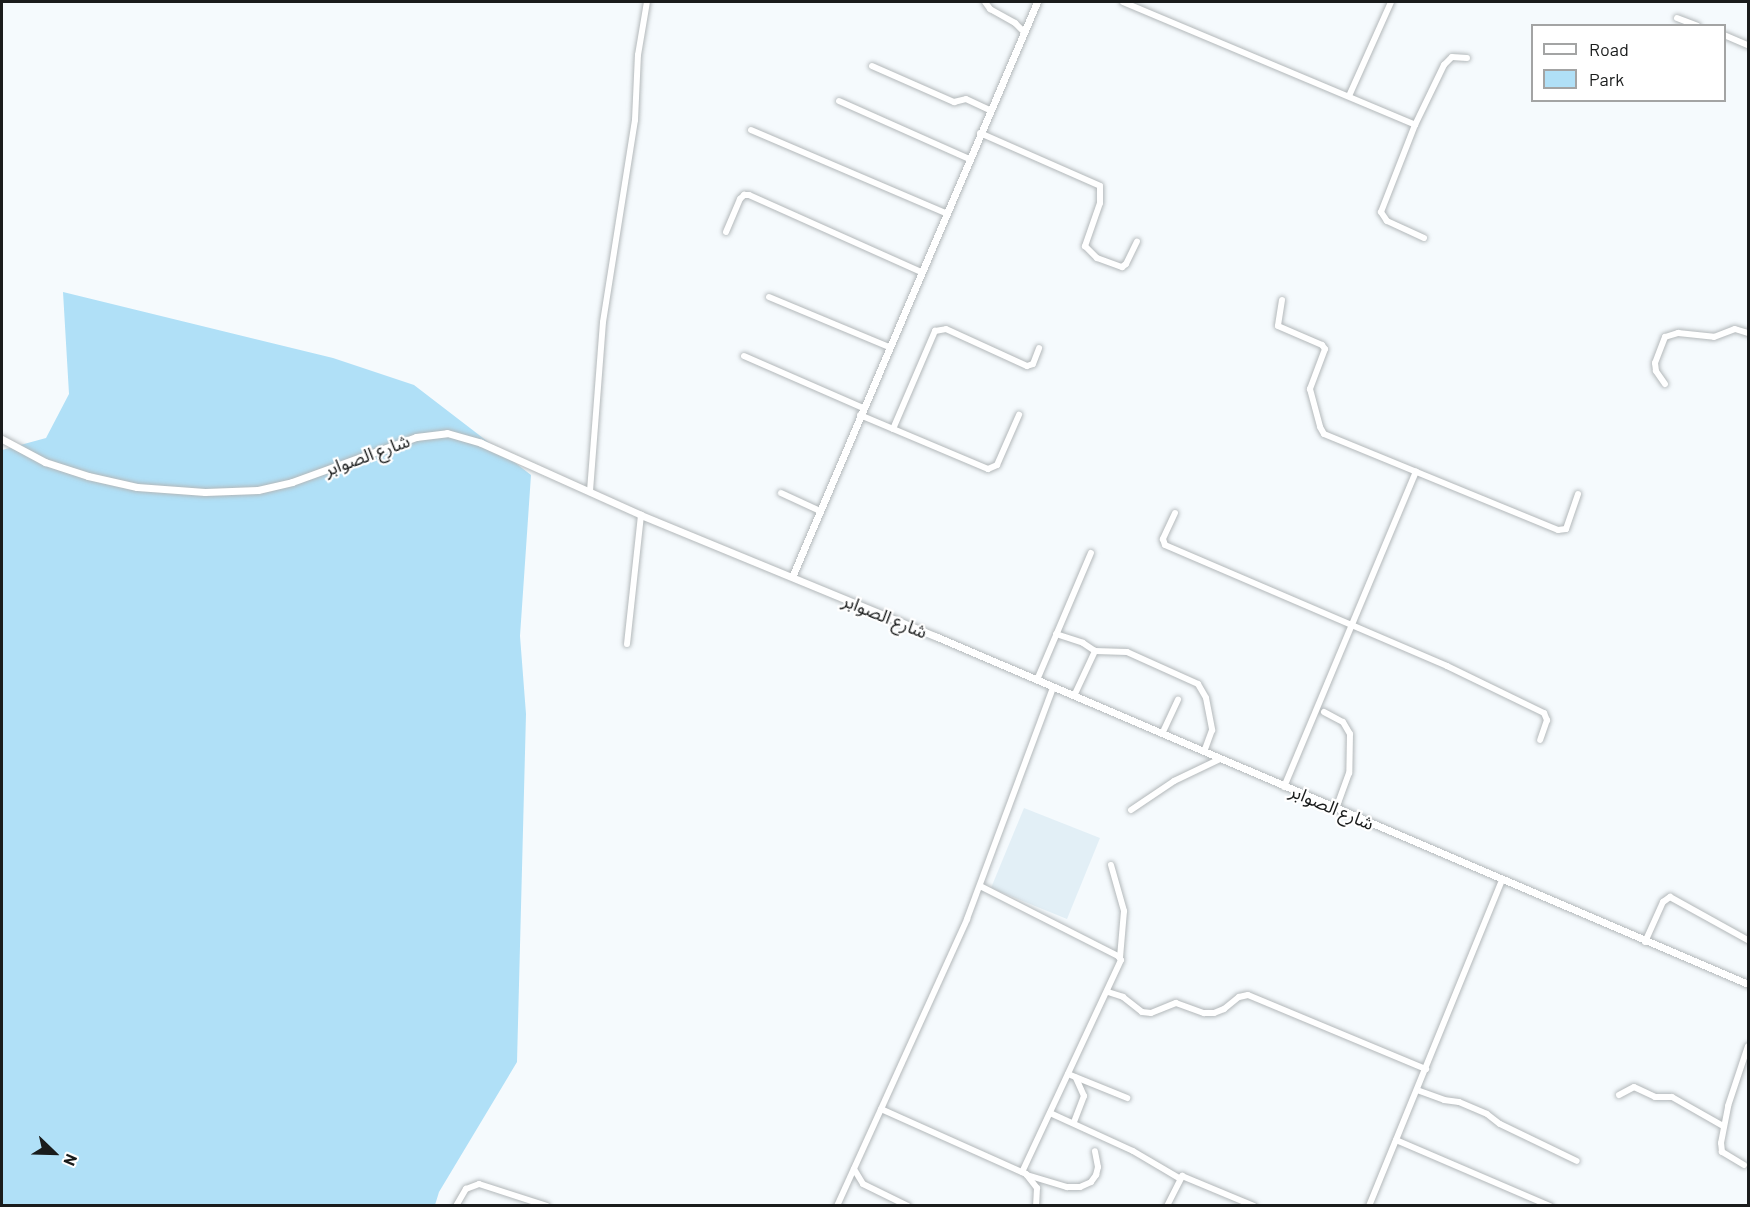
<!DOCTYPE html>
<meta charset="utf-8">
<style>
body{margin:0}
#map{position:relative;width:1750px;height:1207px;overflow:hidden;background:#f5fafd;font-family:Barlow,"Noto Sans Arabic",sans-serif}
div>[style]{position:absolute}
.built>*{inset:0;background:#e2eff6}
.green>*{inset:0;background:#b0e0f7}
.roads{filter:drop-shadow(0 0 2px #b3b8ba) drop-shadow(0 0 2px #b3b8ba)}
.minor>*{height:6px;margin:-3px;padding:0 3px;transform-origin:3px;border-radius:3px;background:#fff}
.tertiary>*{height:7px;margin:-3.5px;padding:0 3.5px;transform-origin:3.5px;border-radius:3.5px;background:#fff}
span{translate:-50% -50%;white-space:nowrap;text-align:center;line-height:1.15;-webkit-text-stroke:4.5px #fff;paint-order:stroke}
.street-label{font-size:18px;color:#1a1c1c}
.frame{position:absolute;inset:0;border:3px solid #1a1c1c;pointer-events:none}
.legend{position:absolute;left:1531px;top:24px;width:195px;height:78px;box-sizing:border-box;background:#fff;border:2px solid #a3a4a4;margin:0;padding:8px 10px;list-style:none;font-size:18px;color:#1a1c1c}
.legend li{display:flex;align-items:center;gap:12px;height:30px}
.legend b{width:30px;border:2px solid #a3a4a4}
.north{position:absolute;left:24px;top:1123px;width:60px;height:60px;-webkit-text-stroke:4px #fff;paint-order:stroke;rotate:113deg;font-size:16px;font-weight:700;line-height:24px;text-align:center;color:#1a1c1c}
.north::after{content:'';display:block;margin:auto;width:21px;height:27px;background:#1a1c1c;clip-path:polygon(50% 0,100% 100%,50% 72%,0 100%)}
</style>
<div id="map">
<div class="built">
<i style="clip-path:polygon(1024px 808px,1100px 838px,1067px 919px,991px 888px)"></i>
</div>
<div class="green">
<i style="clip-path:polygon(63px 292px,333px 358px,414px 385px,531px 475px,520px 636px,526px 714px,517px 1062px,439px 1192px,435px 1205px,2px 1206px,2px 450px,46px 438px,69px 394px)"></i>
</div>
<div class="roads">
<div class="minor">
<i style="left:985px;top:2px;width:9px;rotate:54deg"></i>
<i style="left:990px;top:9px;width:29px;rotate:29deg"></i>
<i style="left:1015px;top:23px;width:13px;rotate:45deg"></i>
<i style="left:1123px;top:2px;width:317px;rotate:22.8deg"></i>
<i style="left:1677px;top:18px;width:22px;rotate:21deg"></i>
<i style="left:1724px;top:35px;width:26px;rotate:23deg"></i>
<i style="left:872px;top:66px;width:90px;rotate:23.7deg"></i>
<i style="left:954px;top:102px;width:12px;rotate:-14deg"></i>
<i style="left:966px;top:99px;width:26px;rotate:25deg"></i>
<i style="left:1349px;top:96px;width:103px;rotate:-65.9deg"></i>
<i style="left:839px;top:101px;width:142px;rotate:24deg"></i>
<i style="left:751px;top:130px;width:212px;rotate:23.1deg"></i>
<i style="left:980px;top:133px;width:131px;rotate:23.8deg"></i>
<i style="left:1100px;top:186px;width:17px;rotate:90deg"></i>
<i style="left:1100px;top:203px;width:46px;rotate:109.2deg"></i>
<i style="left:1085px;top:246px;width:17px;rotate:45deg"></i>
<i style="left:1097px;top:258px;width:27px;rotate:20deg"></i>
<i style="left:1122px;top:267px;width:5px;rotate:-37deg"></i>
<i style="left:1126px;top:264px;width:25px;rotate:-64deg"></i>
<i style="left:726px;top:232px;width:36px;rotate:-67deg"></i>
<i style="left:740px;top:199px;width:6px;rotate:-45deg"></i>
<i style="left:744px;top:195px;width:5px"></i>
<i style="left:749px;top:195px;width:188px;rotate:24.1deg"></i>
<i style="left:1424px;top:238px;width:41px;rotate:-155.3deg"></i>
<i style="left:1387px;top:221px;width:11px;rotate:-124deg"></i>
<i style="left:1381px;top:212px;width:93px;rotate:-68.7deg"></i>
<i style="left:1415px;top:125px;width:67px;rotate:-64.2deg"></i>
<i style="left:1444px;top:65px;width:11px;rotate:-45deg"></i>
<i style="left:1452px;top:57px;width:15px;rotate:4deg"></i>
<i style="left:769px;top:297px;width:130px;rotate:22.6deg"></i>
<i style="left:1282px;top:300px;width:26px;rotate:99deg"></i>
<i style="left:1278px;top:326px;width:48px;rotate:23.4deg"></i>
<i style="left:1322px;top:345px;width:5px;rotate:53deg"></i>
<i style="left:1325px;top:349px;width:43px;rotate:110.6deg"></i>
<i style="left:1310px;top:389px;width:39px;rotate:75deg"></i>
<i style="left:1320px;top:427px;width:8px;rotate:60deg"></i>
<i style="left:1324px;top:434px;width:253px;rotate:22.3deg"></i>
<i style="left:1558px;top:530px;width:8px;rotate:-7deg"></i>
<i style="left:1566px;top:529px;width:37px;rotate:-71deg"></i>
<i style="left:744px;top:356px;width:130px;rotate:23.6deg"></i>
<i style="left:1665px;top:384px;width:16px;rotate:-125deg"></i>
<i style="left:1656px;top:371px;width:8px;rotate:-97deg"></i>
<i style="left:1655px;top:363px;width:28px;rotate:-69deg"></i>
<i style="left:1665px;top:337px;width:14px;rotate:-17deg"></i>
<i style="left:1678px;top:333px;width:36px;rotate:6deg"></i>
<i style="left:1714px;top:337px;width:22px;rotate:-21deg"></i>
<i style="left:1735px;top:329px;width:14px;rotate:17deg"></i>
<i style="left:860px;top:415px;width:139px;rotate:22.9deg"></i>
<i style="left:988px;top:469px;width:10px;rotate:-24deg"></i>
<i style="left:997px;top:465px;width:55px;rotate:-66.3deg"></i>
<i style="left:893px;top:429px;width:107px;rotate:-66.8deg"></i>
<i style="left:935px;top:331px;width:11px;rotate:-10deg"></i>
<i style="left:946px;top:329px;width:89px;rotate:24.6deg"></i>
<i style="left:1027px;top:366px;width:6px;rotate:-18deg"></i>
<i style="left:1033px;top:364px;width:17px;rotate:-69deg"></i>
<i style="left:590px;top:491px;width:169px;rotate:-85.6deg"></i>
<i style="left:603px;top:322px;width:205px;rotate:-81deg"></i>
<i style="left:635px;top:120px;width:65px;rotate:-87.4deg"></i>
<i style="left:638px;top:55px;width:54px;rotate:-80.4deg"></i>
<i style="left:781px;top:493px;width:43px;rotate:24.8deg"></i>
<i style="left:1175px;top:513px;width:29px;rotate:115deg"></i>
<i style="left:1163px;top:539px;width:6px;rotate:72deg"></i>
<i style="left:1165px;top:545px;width:307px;rotate:23.2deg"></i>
<i style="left:1447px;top:666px;width:108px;rotate:25.9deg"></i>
<i style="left:1544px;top:713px;width:8px;rotate:67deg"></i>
<i style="left:1547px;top:720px;width:21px;rotate:109deg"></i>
<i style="left:1056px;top:634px;width:28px;rotate:18deg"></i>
<i style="left:1083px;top:643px;width:14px;rotate:34deg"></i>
<i style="left:1095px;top:651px;width:32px;rotate:2deg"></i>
<i style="left:1127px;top:652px;width:78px;rotate:24.3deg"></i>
<i style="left:1198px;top:684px;width:16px;rotate:60deg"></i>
<i style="left:1206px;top:698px;width:33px;rotate:79deg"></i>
<i style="left:1212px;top:730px;width:23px;rotate:110deg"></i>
<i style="left:627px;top:644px;width:130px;rotate:-83.8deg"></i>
<i style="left:1037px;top:680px;width:138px;rotate:-67deg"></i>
<i style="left:1074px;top:696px;width:50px;rotate:-65deg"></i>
<i style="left:1324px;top:712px;width:21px;rotate:28deg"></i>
<i style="left:1343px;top:722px;width:14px;rotate:60deg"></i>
<i style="left:1350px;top:734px;width:39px;rotate:91deg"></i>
<i style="left:1349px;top:773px;width:38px;rotate:110deg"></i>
<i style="left:1162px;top:734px;width:38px;rotate:-65deg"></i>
<i style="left:1284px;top:787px;width:342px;rotate:-67.3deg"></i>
<i style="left:1131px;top:810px;width:52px;rotate:-34deg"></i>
<i style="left:1174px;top:781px;width:51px;rotate:-25.6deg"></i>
<i style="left:1111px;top:865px;width:48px;rotate:74.2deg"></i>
<i style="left:1124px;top:911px;width:47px;rotate:94.9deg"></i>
<i style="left:980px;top:886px;width:155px;rotate:26.9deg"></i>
<i style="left:1118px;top:956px;width:5px;rotate:53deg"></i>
<i style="left:1121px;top:960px;width:234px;rotate:115deg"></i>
<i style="left:1645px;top:942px;width:44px;rotate:-65.8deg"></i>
<i style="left:1663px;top:902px;width:9px;rotate:-36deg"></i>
<i style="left:1670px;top:897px;width:89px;rotate:28.9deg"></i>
<i style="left:1108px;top:992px;width:16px;rotate:18deg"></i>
<i style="left:1123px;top:997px;width:24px;rotate:38deg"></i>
<i style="left:1142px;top:1012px;width:9px;rotate:6deg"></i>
<i style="left:1151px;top:1013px;width:27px;rotate:-22deg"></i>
<i style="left:1176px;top:1003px;width:30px;rotate:20deg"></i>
<i style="left:1204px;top:1013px;width:10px"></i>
<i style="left:1214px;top:1013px;width:11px;rotate:-22deg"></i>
<i style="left:1224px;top:1009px;width:19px;rotate:-39deg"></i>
<i style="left:1239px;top:997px;width:9px;rotate:-13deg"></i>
<i style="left:1248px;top:995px;width:193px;rotate:22.6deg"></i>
<i style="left:1068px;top:1074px;width:64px;rotate:22.1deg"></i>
<i style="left:1417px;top:1090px;width:29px;rotate:20deg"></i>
<i style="left:1444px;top:1100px;width:15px;rotate:8deg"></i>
<i style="left:1459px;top:1102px;width:30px;rotate:23deg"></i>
<i style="left:1487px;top:1114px;width:16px;rotate:38deg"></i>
<i style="left:1500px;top:1124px;width:85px;rotate:25.7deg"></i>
<i style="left:1619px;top:1095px;width:17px;rotate:-28deg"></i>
<i style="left:1634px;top:1087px;width:23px;rotate:25deg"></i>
<i style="left:1655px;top:1097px;width:17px"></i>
<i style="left:1672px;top:1097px;width:59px;rotate:29.6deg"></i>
<i style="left:881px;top:1109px;width:159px;rotate:24.1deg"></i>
<i style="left:1026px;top:1174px;width:18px;rotate:52deg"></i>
<i style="left:1037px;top:1188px;width:18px;rotate:93deg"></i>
<i style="left:1050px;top:1113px;width:91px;rotate:24.6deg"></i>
<i style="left:1133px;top:1151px;width:53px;rotate:30.4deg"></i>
<i style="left:1074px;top:1122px;width:28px;rotate:-69deg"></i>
<i style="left:1084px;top:1096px;width:20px;rotate:-114deg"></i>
<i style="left:1396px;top:1140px;width:168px;rotate:23.2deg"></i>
<i style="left:1744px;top:1165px;width:26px;rotate:-149deg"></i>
<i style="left:1722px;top:1152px;width:9px;rotate:-96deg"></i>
<i style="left:1721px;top:1143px;width:38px;rotate:-79deg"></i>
<i style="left:1728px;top:1106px;width:63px;rotate:-71.6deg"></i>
<i style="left:854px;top:1169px;width:17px;rotate:59deg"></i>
<i style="left:863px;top:1184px;width:50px;rotate:26.1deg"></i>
<i style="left:1027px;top:1175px;width:42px;rotate:16.7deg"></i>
<i style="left:1067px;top:1187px;width:13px"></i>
<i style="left:1080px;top:1187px;width:12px;rotate:-24deg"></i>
<i style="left:1091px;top:1182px;width:9px;rotate:-54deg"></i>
<i style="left:1096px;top:1175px;width:8px;rotate:-76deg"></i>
<i style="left:1098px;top:1167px;width:16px;rotate:-101deg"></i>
<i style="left:456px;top:1206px;width:20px;rotate:-60deg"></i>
<i style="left:466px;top:1189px;width:14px;rotate:-21deg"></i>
<i style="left:479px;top:1184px;width:71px;rotate:17.9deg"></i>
<i style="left:837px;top:1206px;width:315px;rotate:-65.6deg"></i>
<i style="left:967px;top:919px;width:246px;rotate:-69.6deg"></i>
<i style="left:1167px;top:1206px;width:34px;rotate:-63deg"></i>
<i style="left:1182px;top:1176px;width:78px;rotate:22.6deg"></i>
<i style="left:1369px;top:1206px;width:352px;rotate:-67.8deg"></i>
</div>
<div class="tertiary">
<i style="left:2px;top:439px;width:49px;rotate:28.1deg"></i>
<i style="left:45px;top:462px;width:45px;rotate:18deg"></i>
<i style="left:88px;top:476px;width:50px;rotate:12.7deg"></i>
<i style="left:137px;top:487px;width:68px;rotate:4.2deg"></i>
<i style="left:205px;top:492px;width:53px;rotate:-2.2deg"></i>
<i style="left:258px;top:490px;width:35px;rotate:-13deg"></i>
<i style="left:292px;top:482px;width:132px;rotate:-19.9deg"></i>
<i style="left:416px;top:437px;width:31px;rotate:-7deg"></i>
<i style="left:447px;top:433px;width:35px;rotate:16deg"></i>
<i style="left:481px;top:443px;width:175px;rotate:24.2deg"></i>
<i style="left:641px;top:515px;width:318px;rotate:22.4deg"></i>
<i style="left:935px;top:636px;width:884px;rotate:23.17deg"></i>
<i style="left:792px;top:577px;width:625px;rotate:-66.92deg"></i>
</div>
</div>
<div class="street-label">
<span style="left:367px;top:455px;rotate:-20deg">شارع الصوابر</span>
<span style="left:885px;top:616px;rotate:22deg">شارع الصوابر</span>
<span style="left:1332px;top:807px;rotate:23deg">شارع الصوابر</span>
</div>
<div class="frame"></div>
<ul class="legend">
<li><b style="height:8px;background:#fff"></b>Road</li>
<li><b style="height:16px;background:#b0e0f7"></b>Park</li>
</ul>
<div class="north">N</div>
</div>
